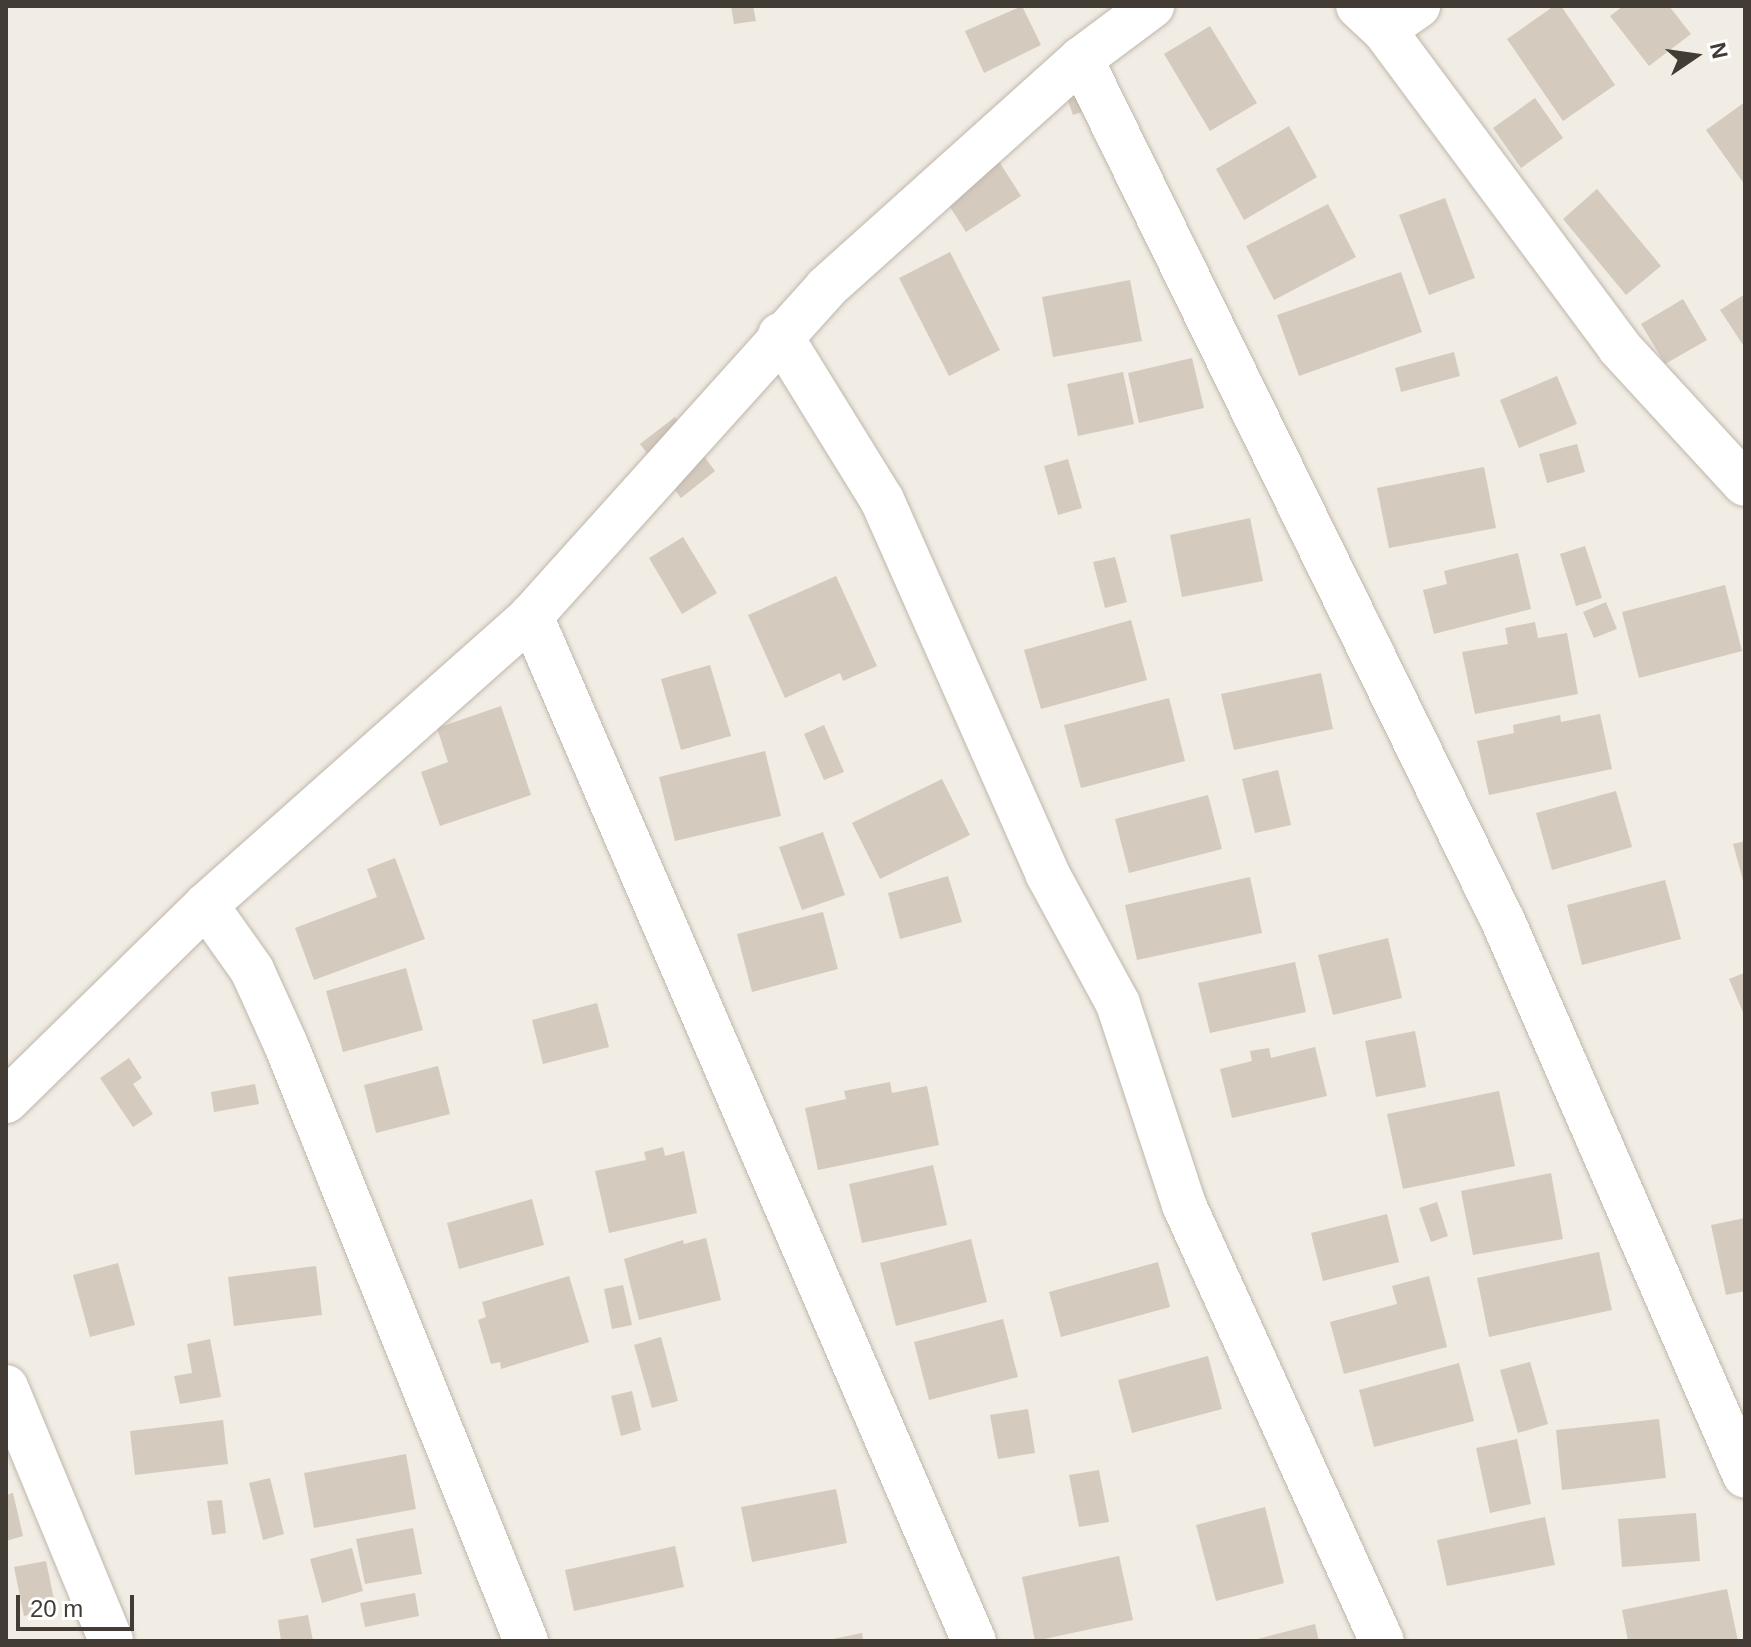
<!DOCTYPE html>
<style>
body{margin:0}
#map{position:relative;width:1751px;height:1647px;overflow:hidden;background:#f1ece4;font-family:Helvetica,sans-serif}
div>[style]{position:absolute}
.building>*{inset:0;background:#d5cabe}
.roads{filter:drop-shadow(0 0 2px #bfb6ab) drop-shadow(0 0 2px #bfb6ab)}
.minor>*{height:44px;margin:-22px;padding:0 22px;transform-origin:22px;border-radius:22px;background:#fff}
span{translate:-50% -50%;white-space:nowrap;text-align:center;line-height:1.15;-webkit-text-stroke:8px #fff;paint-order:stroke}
.frame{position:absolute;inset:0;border:8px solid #433c35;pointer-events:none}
.north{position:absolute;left:1655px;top:16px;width:80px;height:80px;-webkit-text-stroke:6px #fff;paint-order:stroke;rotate:77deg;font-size:22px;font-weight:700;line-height:32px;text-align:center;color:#433c35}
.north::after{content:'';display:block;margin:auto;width:28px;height:36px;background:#433c35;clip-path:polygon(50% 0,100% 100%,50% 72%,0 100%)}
.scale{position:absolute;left:16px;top:1595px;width:118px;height:36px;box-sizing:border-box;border:4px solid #433c35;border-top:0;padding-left:10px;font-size:24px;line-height:28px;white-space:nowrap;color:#433c35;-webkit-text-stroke:6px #fff;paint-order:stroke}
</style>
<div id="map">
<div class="building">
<i style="clip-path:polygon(731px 6px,753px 6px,756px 21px,734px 24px)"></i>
<i style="clip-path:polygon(1022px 6px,1041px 45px,984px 73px,965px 31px)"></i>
<i style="clip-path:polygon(1554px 6px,1561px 6px,1615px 85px,1563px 121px,1507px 39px)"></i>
<i style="clip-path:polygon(1623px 6px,1669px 6px,1691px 34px,1649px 66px,1610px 16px)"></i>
<i style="clip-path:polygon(1210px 26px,1257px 103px,1210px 131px,1164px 54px)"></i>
<i style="clip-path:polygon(1087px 84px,1096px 107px,1073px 115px,1065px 92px)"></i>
<i style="clip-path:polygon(1535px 98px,1563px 138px,1521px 168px,1493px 128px)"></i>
<i style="clip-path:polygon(1745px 102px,1745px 185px,1706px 130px)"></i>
<i style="clip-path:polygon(1289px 126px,1317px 177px,1244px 220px,1216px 169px)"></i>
<i style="clip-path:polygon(991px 149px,1021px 196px,966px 232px,945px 199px)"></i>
<i style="clip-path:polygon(1597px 189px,1661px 266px,1626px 295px,1563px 219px)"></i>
<i style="clip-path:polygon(1445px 198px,1475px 278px,1429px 295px,1399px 215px)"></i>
<i style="clip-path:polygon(1328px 204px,1356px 257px,1274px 300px,1246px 246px)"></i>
<i style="clip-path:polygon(950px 252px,1000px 350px,949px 376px,899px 278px)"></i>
<i style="clip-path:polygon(1401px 272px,1422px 332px,1299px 376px,1277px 315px)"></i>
<i style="clip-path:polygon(1130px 280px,1142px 341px,1053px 357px,1042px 297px)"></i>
<i style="clip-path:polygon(1745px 294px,1745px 348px,1720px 310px)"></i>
<i style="clip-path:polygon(1683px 299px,1707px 340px,1665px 364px,1641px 324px)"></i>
<i style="clip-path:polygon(1454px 352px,1460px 376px,1401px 392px,1395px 368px)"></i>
<i style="clip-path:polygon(1192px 358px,1204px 408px,1139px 423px,1128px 373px)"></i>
<i style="clip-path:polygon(1123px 372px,1134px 424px,1078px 436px,1067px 384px)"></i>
<i style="clip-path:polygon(1557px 376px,1577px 424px,1519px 448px,1500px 400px)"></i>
<i style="clip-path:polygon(675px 417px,715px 471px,681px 498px,640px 444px)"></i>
<i style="clip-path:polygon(1577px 444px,1585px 472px,1547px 483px,1539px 454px)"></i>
<i style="clip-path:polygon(1068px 459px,1082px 508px,1058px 515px,1044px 466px)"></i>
<i style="clip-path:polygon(1484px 467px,1496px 528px,1389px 548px,1377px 488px)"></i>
<i style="clip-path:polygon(1250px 518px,1263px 581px,1182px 597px,1170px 535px)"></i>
<i style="clip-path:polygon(683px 537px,717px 593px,682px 614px,649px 558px)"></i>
<i style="clip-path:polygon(1585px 546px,1602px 598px,1576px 606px,1560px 554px)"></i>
<i style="clip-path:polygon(1518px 553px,1531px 609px,1434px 634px,1423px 590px,1447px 584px,1444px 571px)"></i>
<i style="clip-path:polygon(1115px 557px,1127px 602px,1105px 608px,1093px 562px)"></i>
<i style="clip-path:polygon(836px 576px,877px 666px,843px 681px,840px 673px,785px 698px,748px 615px)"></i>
<i style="clip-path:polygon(1725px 585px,1742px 651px,1639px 678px,1622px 612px)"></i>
<i style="clip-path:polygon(1606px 602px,1617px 629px,1594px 638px,1583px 612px)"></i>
<i style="clip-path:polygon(1131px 620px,1147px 680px,1041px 709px,1024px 650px)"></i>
<i style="clip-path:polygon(1535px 622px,1538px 638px,1567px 633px,1578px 694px,1475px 714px,1462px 652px,1508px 644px,1505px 628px)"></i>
<i style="clip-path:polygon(710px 665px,731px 736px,681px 750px,661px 679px)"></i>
<i style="clip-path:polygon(1321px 673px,1333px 729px,1234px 750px,1221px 694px)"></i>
<i style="clip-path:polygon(1169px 698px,1185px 761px,1081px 788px,1064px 725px)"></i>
<i style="clip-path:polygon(501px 706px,531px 795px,440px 826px,421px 772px,448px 762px,437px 728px)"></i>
<i style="clip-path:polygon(1600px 714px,1612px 769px,1489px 795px,1477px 741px,1514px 733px,1513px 725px,1560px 715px,1561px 722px)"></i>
<i style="clip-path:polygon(824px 725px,844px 772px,824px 780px,804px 734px)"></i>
<i style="clip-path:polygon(765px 751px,781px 816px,675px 841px,659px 777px)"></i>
<i style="clip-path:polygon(1278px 770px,1291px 825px,1255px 833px,1242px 779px)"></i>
<i style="clip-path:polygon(942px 779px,970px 835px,880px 879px,852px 823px)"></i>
<i style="clip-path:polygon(1616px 791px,1632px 847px,1552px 870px,1536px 813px)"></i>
<i style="clip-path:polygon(1208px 795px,1222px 849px,1129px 873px,1115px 819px)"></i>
<i style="clip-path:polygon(823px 832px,845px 895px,802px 910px,779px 847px)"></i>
<i style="clip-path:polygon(1745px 841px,1745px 884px,1744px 884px,1733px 844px)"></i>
<i style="clip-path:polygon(395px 858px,425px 939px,314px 980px,295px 928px,377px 897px,367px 869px)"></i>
<i style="clip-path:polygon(948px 876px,962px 922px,900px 939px,888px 893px)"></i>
<i style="clip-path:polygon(1250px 877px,1262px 933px,1137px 960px,1125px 905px)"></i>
<i style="clip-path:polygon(1665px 880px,1681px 939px,1582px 965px,1567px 905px)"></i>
<i style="clip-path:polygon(823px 912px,838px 969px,752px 992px,737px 934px)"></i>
<i style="clip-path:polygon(1388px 938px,1402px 998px,1333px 1015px,1318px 955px)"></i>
<i style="clip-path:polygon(1295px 962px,1306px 1012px,1210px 1033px,1198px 983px)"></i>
<i style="clip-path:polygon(406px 968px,423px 1030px,343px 1052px,326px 991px)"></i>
<i style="clip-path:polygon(1744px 973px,1745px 975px,1745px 1017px,1729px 979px)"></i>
<i style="clip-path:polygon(597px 1003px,609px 1047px,543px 1064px,532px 1020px)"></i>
<i style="clip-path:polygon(1415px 1031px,1426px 1087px,1376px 1097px,1365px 1041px)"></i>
<i style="clip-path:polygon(1315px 1047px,1327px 1096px,1232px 1118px,1220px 1069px,1252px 1061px,1250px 1051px,1269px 1048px,1271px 1058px)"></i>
<i style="clip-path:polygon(129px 1058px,142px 1078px,133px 1084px,153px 1114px,133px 1127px,100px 1078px)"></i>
<i style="clip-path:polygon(438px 1066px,450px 1114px,376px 1133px,364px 1085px)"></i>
<i style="clip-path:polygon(890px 1082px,892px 1093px,927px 1086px,939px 1145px,818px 1170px,805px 1108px,846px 1099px,844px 1091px)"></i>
<i style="clip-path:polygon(255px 1084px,259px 1104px,214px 1112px,211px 1092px)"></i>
<i style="clip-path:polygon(1499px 1091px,1515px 1166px,1403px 1189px,1387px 1114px)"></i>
<i style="clip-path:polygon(663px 1147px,665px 1156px,684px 1151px,697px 1213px,609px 1233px,595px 1171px,646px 1160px,644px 1152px)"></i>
<i style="clip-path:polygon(933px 1165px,947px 1225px,862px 1243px,849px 1184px)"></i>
<i style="clip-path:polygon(1551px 1173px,1563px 1239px,1473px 1255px,1461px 1191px)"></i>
<i style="clip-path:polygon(532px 1199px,544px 1245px,459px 1269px,447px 1223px)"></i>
<i style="clip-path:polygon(1437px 1202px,1448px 1236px,1431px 1242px,1419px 1208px)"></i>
<i style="clip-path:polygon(1387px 1214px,1399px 1262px,1323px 1281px,1311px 1233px)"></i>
<i style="clip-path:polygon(1745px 1218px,1745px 1291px,1726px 1295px,1711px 1225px)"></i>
<i style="clip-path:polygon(706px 1238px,721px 1300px,639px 1320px,624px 1259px,683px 1240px,684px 1244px)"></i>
<i style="clip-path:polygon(971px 1239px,987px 1302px,896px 1326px,880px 1263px)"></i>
<i style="clip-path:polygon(1599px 1252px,1612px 1310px,1489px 1337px,1477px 1278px)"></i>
<i style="clip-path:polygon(1158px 1262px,1170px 1307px,1061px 1337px,1049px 1292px)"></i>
<i style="clip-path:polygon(118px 1263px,135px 1325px,90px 1337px,73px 1275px)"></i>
<i style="clip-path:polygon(316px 1266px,322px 1315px,234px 1326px,228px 1277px)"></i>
<i style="clip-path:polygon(569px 1276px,589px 1342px,501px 1369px,500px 1362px,491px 1364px,478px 1320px,486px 1317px,482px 1302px)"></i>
<i style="clip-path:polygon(1429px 1276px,1447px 1347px,1344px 1374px,1330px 1322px,1397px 1304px,1392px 1286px)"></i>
<i style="clip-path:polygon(623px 1285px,632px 1325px,612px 1329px,604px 1289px)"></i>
<i style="clip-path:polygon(1003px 1319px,1018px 1377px,929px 1400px,914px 1342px)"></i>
<i style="clip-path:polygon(661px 1337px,678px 1401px,652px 1408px,634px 1345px)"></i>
<i style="clip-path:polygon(210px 1339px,221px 1397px,180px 1404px,174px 1376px,192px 1373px,187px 1344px)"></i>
<i style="clip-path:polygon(1208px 1356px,1222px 1409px,1132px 1433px,1118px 1380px)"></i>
<i style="clip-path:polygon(1530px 1362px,1548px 1424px,1518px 1433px,1500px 1370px)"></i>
<i style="clip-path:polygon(1459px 1363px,1474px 1421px,1374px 1447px,1359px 1390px)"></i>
<i style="clip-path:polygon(632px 1391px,641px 1430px,621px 1436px,611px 1396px)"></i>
<i style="clip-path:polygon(1028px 1409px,1035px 1453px,998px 1459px,990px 1415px)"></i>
<i style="clip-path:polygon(1659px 1419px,1666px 1478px,1562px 1490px,1556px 1430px)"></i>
<i style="clip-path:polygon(223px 1420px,228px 1464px,135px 1475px,130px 1431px)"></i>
<i style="clip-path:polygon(1517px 1439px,1531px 1504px,1490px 1513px,1476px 1448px)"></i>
<i style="clip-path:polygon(406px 1454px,416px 1509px,314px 1528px,304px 1473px)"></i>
<i style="clip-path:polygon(1099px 1470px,1109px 1522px,1079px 1527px,1069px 1475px)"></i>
<i style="clip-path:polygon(270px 1478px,284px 1534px,263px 1540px,249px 1483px)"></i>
<i style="clip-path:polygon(836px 1489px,847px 1543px,752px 1562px,741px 1507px)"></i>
<i style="clip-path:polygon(13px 1493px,23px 1536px,6px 1541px,6px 1495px)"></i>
<i style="clip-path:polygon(222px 1500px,226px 1533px,212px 1535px,207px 1501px)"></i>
<i style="clip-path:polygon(1265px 1507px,1284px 1583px,1216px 1601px,1196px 1525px)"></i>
<i style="clip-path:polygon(1696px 1513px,1700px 1561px,1622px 1567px,1618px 1519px)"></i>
<i style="clip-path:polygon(1545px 1517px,1555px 1565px,1447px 1586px,1437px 1540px)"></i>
<i style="clip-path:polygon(413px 1528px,422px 1574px,365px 1584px,356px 1539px)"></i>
<i style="clip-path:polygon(675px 1546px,684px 1587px,574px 1611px,565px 1570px)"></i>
<i style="clip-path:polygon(352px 1548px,363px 1591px,322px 1603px,310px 1559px)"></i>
<i style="clip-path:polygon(1119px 1556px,1133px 1620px,1035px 1641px,1022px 1577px)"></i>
<i style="clip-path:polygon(46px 1561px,56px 1609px,24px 1616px,14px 1567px)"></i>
<i style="clip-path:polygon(1727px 1589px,1738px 1641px,1628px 1641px,1622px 1610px)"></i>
<i style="clip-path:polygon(415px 1593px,419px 1616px,365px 1627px,360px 1603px)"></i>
<i style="clip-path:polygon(308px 1615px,313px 1641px,281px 1641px,278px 1620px)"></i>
<i style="clip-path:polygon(1315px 1624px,1319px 1641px,1254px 1641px,1254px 1640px)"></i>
<i style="clip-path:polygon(862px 1633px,863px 1641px,828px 1641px,828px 1640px)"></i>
</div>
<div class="roads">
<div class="minor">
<i style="left:1358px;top:6px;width:35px;rotate:43deg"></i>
<i style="left:1384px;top:30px;width:395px;rotate:53.4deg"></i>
<i style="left:1619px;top:347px;width:186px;rotate:47.4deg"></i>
<i style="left:1384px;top:30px;width:42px;rotate:-35.2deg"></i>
<i style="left:1081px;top:59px;width:960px;rotate:63.92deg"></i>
<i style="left:1503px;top:921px;width:605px;rotate:66.44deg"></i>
<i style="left:780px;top:335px;width:194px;rotate:58.3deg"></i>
<i style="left:882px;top:500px;width:408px;rotate:66.1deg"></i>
<i style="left:1047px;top:873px;width:149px;rotate:61.5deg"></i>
<i style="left:1118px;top:1004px;width:212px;rotate:71.8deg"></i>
<i style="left:1184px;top:1205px;width:479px;rotate:65.6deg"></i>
<i style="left:531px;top:616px;width:1117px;rotate:66.63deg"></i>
<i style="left:206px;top:905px;width:80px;rotate:54.7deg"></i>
<i style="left:252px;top:970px;width:82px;rotate:65.6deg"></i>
<i style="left:286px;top:1045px;width:643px;rotate:68.07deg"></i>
<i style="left:6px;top:1101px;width:280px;rotate:-44.4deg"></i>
<i style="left:206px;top:905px;width:435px;rotate:-41.6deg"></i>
<i style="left:531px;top:616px;width:441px;rotate:-48deg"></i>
<i style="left:826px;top:288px;width:343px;rotate:-41.9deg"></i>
<i style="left:1081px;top:59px;width:89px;rotate:-36.7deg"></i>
<i style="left:6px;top:1387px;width:275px;rotate:67.5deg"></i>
</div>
</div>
<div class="frame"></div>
<div class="north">N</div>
<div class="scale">20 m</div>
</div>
